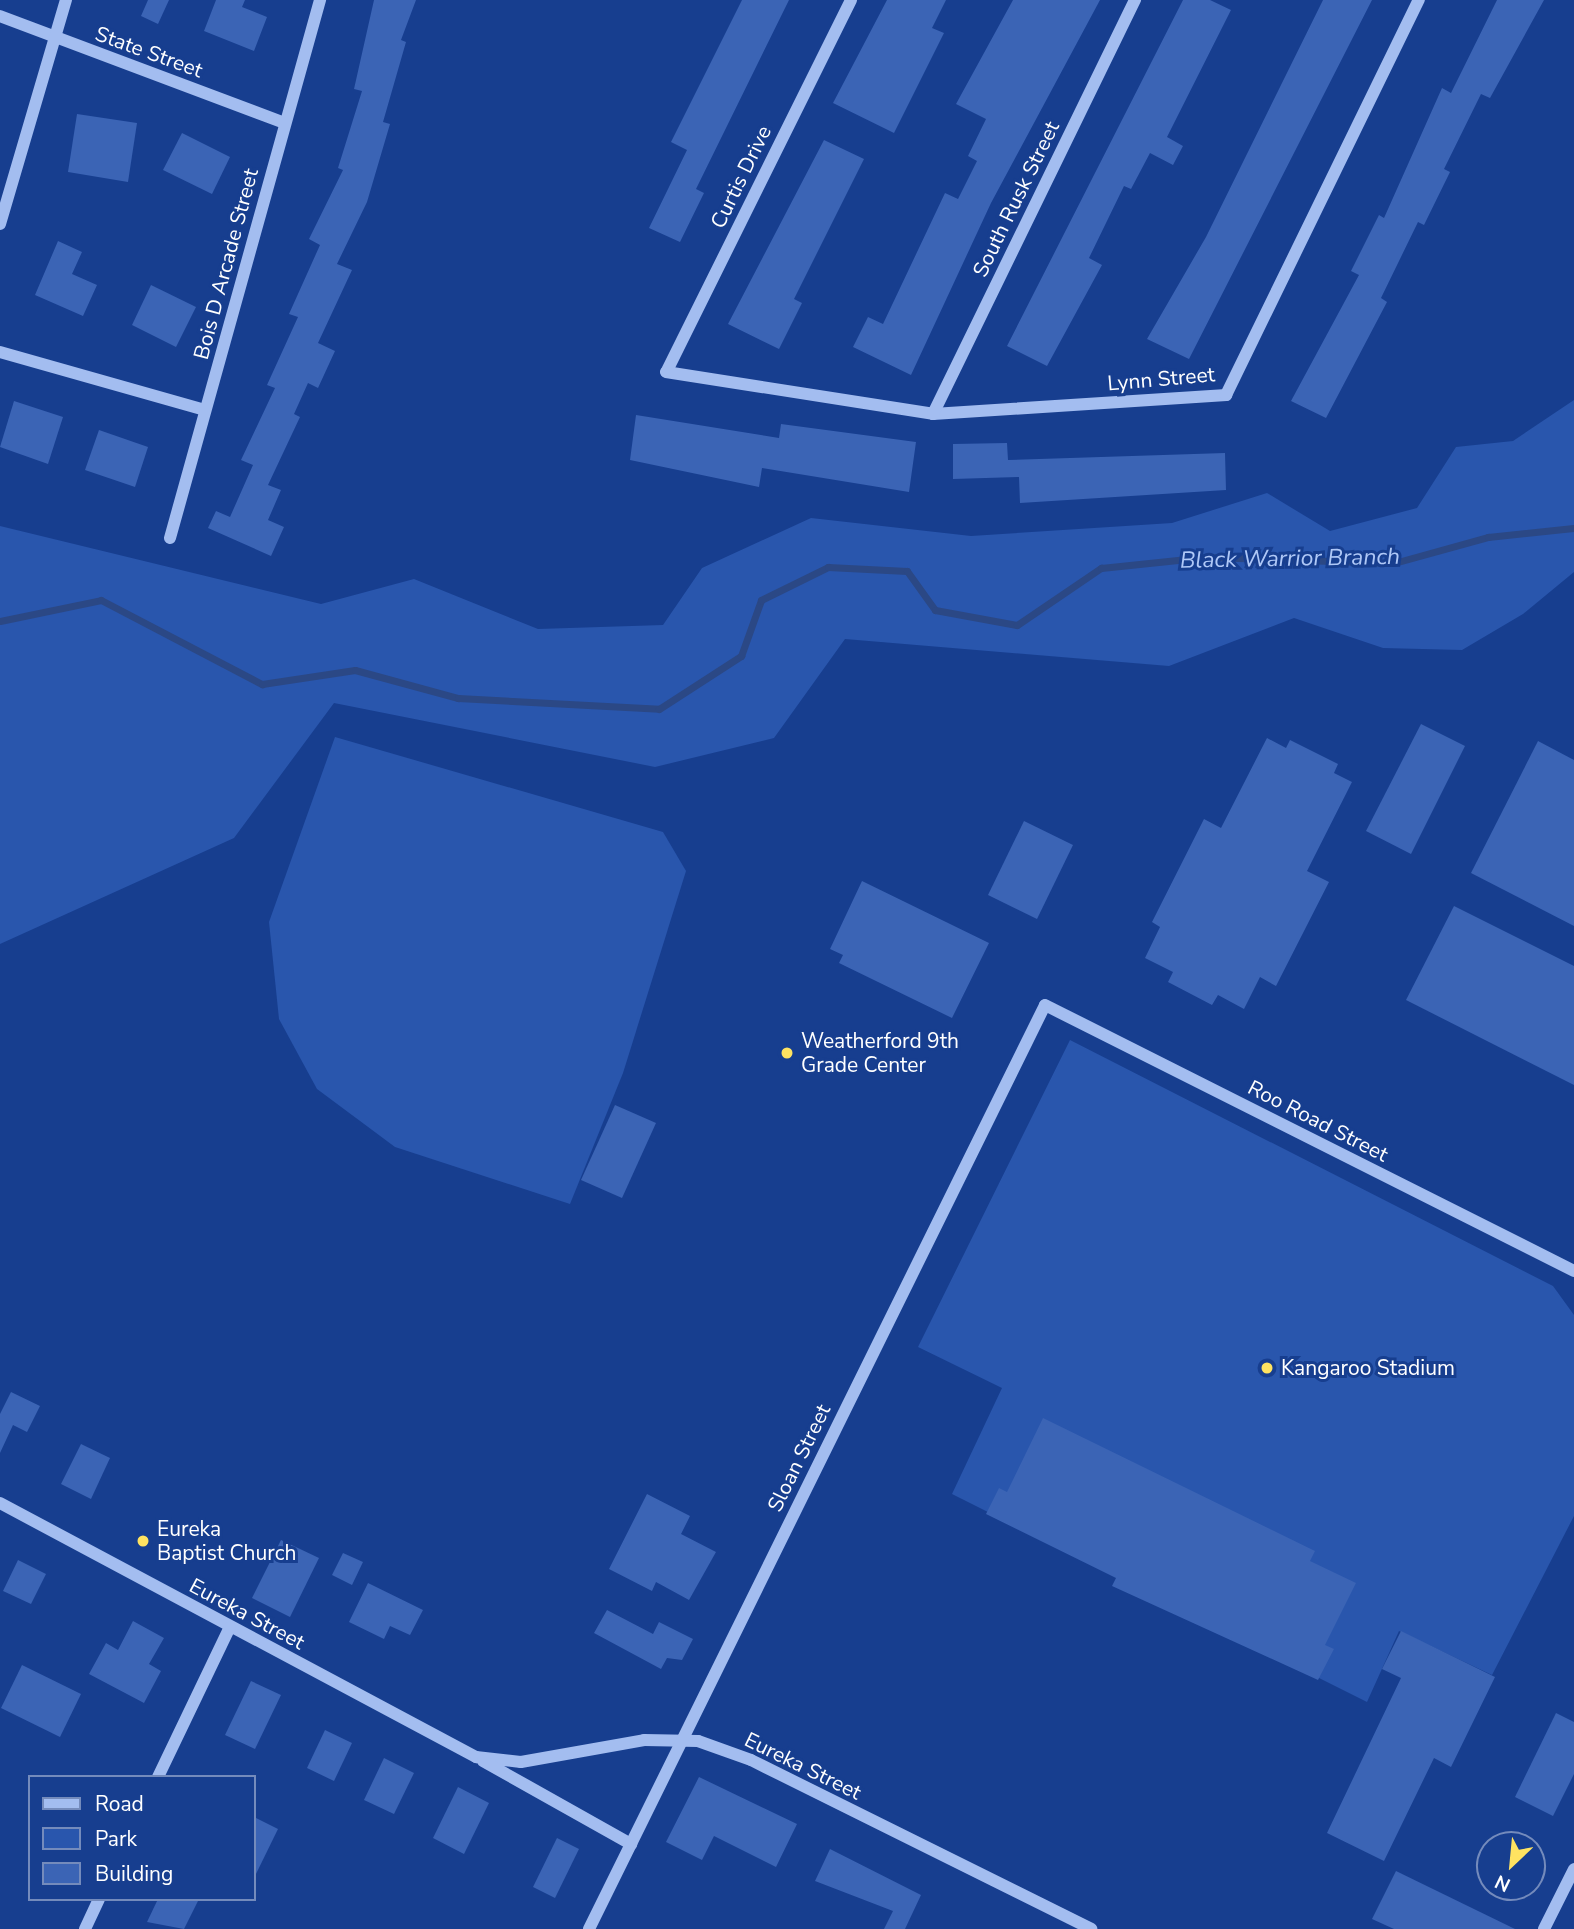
<!DOCTYPE html>
<style>
body{margin:0}
#map{position:relative;width:1574px;height:1929px;overflow:hidden;background:#173e8f;font-family:"Nunito Sans",sans-serif}
div>[style]{position:absolute}
.green>*{inset:0;background:#2956ad}
.stream>*{height:7px;margin:-3.5px;padding:0 3.5px;transform-origin:3.5px;border-radius:3.5px;background:#2b4885}
.building>*{inset:0;background:#3b64b5}
.minor>*{height:12px;margin:-6px;padding:0 6px;transform-origin:6px;border-radius:6px;background:#a3bdf0}
.dots>*{width:19px;height:19px;translate:-50% -50%;box-sizing:border-box;border:4px solid #173e8f;border-radius:50%}
span{translate:-50% -50%;white-space:nowrap;text-align:center;line-height:1.15;-webkit-text-stroke:6px #173e8f;paint-order:stroke}
.street-label{font-size:21px;color:#fff}
.poi-label{font-size:21px;color:#fff}
.left{translate:0 -50%;text-align:left}
.water-label{font-size:23px;color:#afc8f7;font-style:italic}
.legend{position:absolute;left:28px;top:1775px;width:228px;height:126px;box-sizing:border-box;background:#173e8f;border:2px solid #748bbc;margin:0;padding:9px 12px;list-style:none;font-size:21px;color:#fff}
.legend li{display:flex;align-items:center;gap:14px;height:35px}
.legend b{width:35px;border:2px solid #748bbc}
.north{position:absolute;left:1476px;top:1831px;width:70px;height:70px;box-sizing:border-box;background:#173e8f;border:2px solid #748bbc;border-radius:50%;rotate:206deg;font-size:19px;font-weight:700;line-height:28px;text-align:center;color:#fff}
.north::after{content:'';display:block;margin:auto;width:24px;height:32px;background:#ffe361;clip-path:polygon(50% 0,100% 100%,50% 72%,0 100%)}
</style>
<div id="map">
<div class="green">
<i style="clip-path:polygon(1574px 400px,1574px 572px,1523px 614px,1462px 650px,1383px 648px,1294px 618px,1169px 666px,845px 639px,774px 738px,655px 767px,334px 703px,234px 838px,0 944px,0 526px,321px 604px,414px 579px,538px 629px,663px 625px,702px 568px,811px 518px,971px 536px,1172px 523px,1267px 493px,1330px 531px,1417px 508px,1456px 447px,1513px 441px)"></i>
<i style="clip-path:polygon(335px 737px,663px 832px,686px 871px,623px 1073px,570px 1204px,395px 1147px,317px 1089px,279px 1019px,269px 922px)"></i>
<i style="clip-path:polygon(1070px 1040px,1553px 1286px,1574px 1315px,1574px 1516px,1492px 1675px,1399px 1631px,1367px 1702px,952px 1494px,1002px 1388px,918px 1347px)"></i>
</div>
<div class="stream">
<i style="left:0;top:621px;width:103px;rotate:-11.7deg"></i>
<i style="left:101px;top:600px;width:182px;rotate:27.6deg"></i>
<i style="left:262px;top:684px;width:94px;rotate:-8.6deg"></i>
<i style="left:355px;top:670px;width:107px;rotate:15.2deg"></i>
<i style="left:458px;top:698px;width:201px;rotate:3.1deg"></i>
<i style="left:659px;top:709px;width:98px;rotate:-32.9deg"></i>
<i style="left:741px;top:656px;width:59px;rotate:-70.3deg"></i>
<i style="left:761px;top:600px;width:75px;rotate:-26.2deg"></i>
<i style="left:828px;top:567px;width:79px;rotate:2.9deg"></i>
<i style="left:907px;top:571px;width:48px;rotate:54.3deg"></i>
<i style="left:935px;top:610px;width:83px;rotate:10.4deg"></i>
<i style="left:1017px;top:625px;width:102px;rotate:-34.2deg"></i>
<i style="left:1101px;top:568px;width:106px;rotate:-6deg"></i>
<i style="left:1206px;top:557px;width:188px;rotate:1.8deg"></i>
<i style="left:1394px;top:563px;width:98px;rotate:-15.5deg"></i>
<i style="left:1488px;top:537px;width:86px;rotate:-6deg"></i>
</div>
<div class="building">
<i style="clip-path:polygon(148px 0,169px 0,158px 24px,141px 16px)"></i>
<i style="clip-path:polygon(216px 0,245px 0,242px 7px,267px 17px,254px 51px,204px 31px)"></i>
<i style="clip-path:polygon(374px 0,416px 0,401px 40px,406px 42px,383px 122px,390px 124px,367px 202px,337px 264px,352px 270px,318px 343px,335px 351px,318px 388px,308px 383px,294px 414px,300px 417px,268px 485px,281px 490px,268px 520px,284px 527px,271px 556px,208px 528px,216px 511px,230px 517px,253px 465px,241px 460px,275px 388px,267px 385px,298px 317px,289px 314px,320px 245px,309px 239px,343px 170px,338px 168px,362px 91px,354px 89px)"></i>
<i style="clip-path:polygon(742px 0,789px 0,696px 189px,704px 193px,680px 242px,649px 228px,687px 150px,671px 142px)"></i>
<i style="clip-path:polygon(887px 0,946px 0,932px 28px,944px 33px,894px 133px,833px 103px)"></i>
<i style="clip-path:polygon(1013px 0,1100px 0,991px 203px,911px 375px,853px 347px,868px 317px,883px 324px,945px 193px,958px 199px,977px 161px,968px 156px,986px 119px,956px 104px)"></i>
<i style="clip-path:polygon(1183px 0,1210px 0,1231px 10px,1167px 137px,1183px 146px,1173px 165px,1150px 153px,1131px 189px,1124px 186px,1089px 258px,1102px 265px,1047px 366px,1007px 346px)"></i>
<i style="clip-path:polygon(1323px 0,1372px 0,1189px 359px,1147px 339px,1206px 237px)"></i>
<i style="clip-path:polygon(1497px 0,1544px 0,1490px 98px,1481px 94px,1444px 169px,1450px 172px,1424px 225px,1418px 222px,1381px 298px,1387px 302px,1326px 418px,1291px 401px,1359px 275px,1351px 271px,1379px 215px,1384px 218px,1442px 88px,1451px 93px)"></i>
<i style="clip-path:polygon(77px 114px,137px 123px,128px 182px,68px 172px)"></i>
<i style="clip-path:polygon(182px 133px,230px 157px,212px 194px,163px 170px)"></i>
<i style="clip-path:polygon(824px 140px,864px 159px,794px 299px,802px 303px,779px 349px,728px 324px)"></i>
<i style="clip-path:polygon(58px 241px,82px 252px,72px 274px,97px 285px,83px 316px,35px 295px)"></i>
<i style="clip-path:polygon(151px 285px,196px 307px,176px 347px,132px 325px)"></i>
<i style="clip-path:polygon(14px 401px,63px 417px,48px 464px,0 447px)"></i>
<i style="clip-path:polygon(636px 415px,779px 438px,781px 424px,916px 442px,909px 492px,762px 468px,759px 487px,630px 460px)"></i>
<i style="clip-path:polygon(99px 430px,148px 447px,135px 487px,85px 470px)"></i>
<i style="clip-path:polygon(1007px 443px,1008px 460px,1225px 453px,1226px 490px,1020px 503px,1019px 477px,953px 479px,953px 444px)"></i>
<i style="clip-path:polygon(1421px 724px,1465px 746px,1411px 854px,1366px 831px)"></i>
<i style="clip-path:polygon(1267px 738px,1286px 748px,1290px 740px,1338px 764px,1334px 773px,1352px 782px,1307px 871px,1329px 882px,1276px 986px,1260px 977px,1244px 1009px,1218px 995px,1212px 1005px,1168px 982px,1173px 972px,1145px 958px,1160px 927px,1152px 922px,1204px 819px,1221px 828px)"></i>
<i style="clip-path:polygon(1538px 741px,1574px 760px,1574px 926px,1471px 873px)"></i>
<i style="clip-path:polygon(1024px 821px,1073px 845px,1037px 919px,988px 895px)"></i>
<i style="clip-path:polygon(862px 881px,989px 943px,952px 1018px,839px 963px,843px 955px,830px 949px)"></i>
<i style="clip-path:polygon(1454px 906px,1574px 966px,1574px 1085px,1406px 1000px)"></i>
<i style="clip-path:polygon(615px 1105px,656px 1123px,622px 1198px,581px 1180px)"></i>
<i style="clip-path:polygon(11px 1392px,40px 1406px,27px 1432px,13px 1425px,0 1453px,0 1414px)"></i>
<i style="clip-path:polygon(1043px 1418px,1315px 1551px,1310px 1561px,1356px 1583px,1325px 1645px,1334px 1649px,1318px 1680px,1112px 1586px,1116px 1578px,986px 1514px,999px 1488px,1007px 1492px)"></i>
<i style="clip-path:polygon(81px 1444px,110px 1458px,91px 1499px,61px 1484px)"></i>
<i style="clip-path:polygon(647px 1494px,690px 1516px,681px 1534px,716px 1552px,689px 1600px,656px 1582px,652px 1591px,609px 1569px)"></i>
<i style="clip-path:polygon(281px 1540px,319px 1558px,290px 1617px,252px 1598px)"></i>
<i style="clip-path:polygon(343px 1553px,363px 1562px,352px 1585px,332px 1575px)"></i>
<i style="clip-path:polygon(18px 1560px,46px 1574px,31px 1604px,3px 1591px)"></i>
<i style="clip-path:polygon(368px 1583px,423px 1610px,410px 1635px,390px 1626px,384px 1639px,349px 1622px)"></i>
<i style="clip-path:polygon(607px 1610px,653px 1634px,659px 1622px,693px 1639px,682px 1660px,667px 1658px,661px 1669px,594px 1633px)"></i>
<i style="clip-path:polygon(133px 1621px,164px 1638px,149px 1664px,161px 1671px,144px 1703px,89px 1674px,106px 1643px,118px 1650px)"></i>
<i style="clip-path:polygon(1401px 1631px,1495px 1677px,1451px 1767px,1434px 1758px,1384px 1861px,1327px 1833px,1401px 1678px,1382px 1669px)"></i>
<i style="clip-path:polygon(22px 1665px,81px 1694px,60px 1737px,1px 1708px)"></i>
<i style="clip-path:polygon(251px 1681px,281px 1695px,255px 1749px,225px 1735px)"></i>
<i style="clip-path:polygon(1556px 1713px,1574px 1722px,1574px 1774px,1553px 1816px,1515px 1797px)"></i>
<i style="clip-path:polygon(325px 1730px,352px 1743px,334px 1781px,307px 1768px)"></i>
<i style="clip-path:polygon(384px 1758px,414px 1773px,394px 1814px,364px 1800px)"></i>
<i style="clip-path:polygon(699px 1777px,797px 1824px,776px 1867px,714px 1836px,702px 1860px,666px 1842px)"></i>
<i style="clip-path:polygon(458px 1787px,489px 1803px,464px 1854px,433px 1838px)"></i>
<i style="clip-path:polygon(254px 1817px,278px 1829px,254px 1878px)"></i>
<i style="clip-path:polygon(557px 1838px,579px 1849px,555px 1898px,533px 1887px)"></i>
<i style="clip-path:polygon(830px 1849px,921px 1895px,905px 1929px,884px 1929px,893px 1911px,815px 1881px)"></i>
<i style="clip-path:polygon(1396px 1871px,1515px 1929px,1394px 1929px,1372px 1919px)"></i>
<i style="clip-path:polygon(158px 1899px,199px 1899px,184px 1929px,147px 1922px)"></i>
</div>
<div class="minor">
<i style="left:851px;top:0;width:415px;rotate:116.4deg"></i>
<i style="left:666px;top:372px;width:270px;rotate:8.9deg"></i>
<i style="left:933px;top:414px;width:294px;rotate:-3.7deg"></i>
<i style="left:1226px;top:395px;width:440px;rotate:-64deg"></i>
<i style="left:0;top:16px;width:303px;rotate:20.6deg"></i>
<i style="left:0;top:224px;width:234px;rotate:-73.6deg"></i>
<i style="left:0;top:352px;width:213px;rotate:15.8deg"></i>
<i style="left:933px;top:414px;width:461px;rotate:-64deg"></i>
<i style="left:170px;top:538px;width:559px;rotate:-74.42deg"></i>
<i style="left:0;top:1503px;width:540px;rotate:28.08deg"></i>
<i style="left:476px;top:1757px;width:45px;rotate:6.3deg"></i>
<i style="left:521px;top:1762px;width:125px;rotate:-10.1deg"></i>
<i style="left:644px;top:1740px;width:54px;rotate:1.1deg"></i>
<i style="left:698px;top:1741px;width:56px;rotate:19.7deg"></i>
<i style="left:751px;top:1760px;width:380px;rotate:26.4deg"></i>
<i style="left:483px;top:1761px;width:170px;rotate:29.3deg"></i>
<i style="left:158px;top:1777px;width:166px;rotate:-64.4deg"></i>
<i style="left:85px;top:1929px;width:33px;rotate:-65deg"></i>
<i style="left:589px;top:1929px;width:1030px;rotate:-63.73deg"></i>
<i style="left:1045px;top:1005px;width:592px;rotate:26.69deg"></i>
<i style="left:1544px;top:1929px;width:67px;rotate:-63.4deg"></i>
</div>
<div class="dots">
<i style="left:787px;top:1053px;background:#ffe361"></i>
<i style="left:1267px;top:1368px;background:#ffe361"></i>
<i style="left:143px;top:1541px;background:#ffe361"></i>
</div>
<div class="street-label">
<span style="left:149px;top:52px;rotate:20deg">State Street</span>
<span style="left:741px;top:177px;rotate:-64deg">Curtis Drive</span>
<span style="left:1016px;top:199px;rotate:-64deg">South Rusk Street</span>
<span style="left:226px;top:264px;rotate:-75deg">Bois D Arcade Street</span>
<span style="left:1161px;top:379px;rotate:-5deg">Lynn Street</span>
<span style="left:1318px;top:1121px;rotate:27deg">Roo Road Street</span>
<span style="left:799px;top:1458px;rotate:-64deg">Sloan Street</span>
<span style="left:247px;top:1614px;rotate:28deg">Eureka Street</span>
<span style="left:803px;top:1766px;rotate:26deg">Eureka Street</span>
</div>
<div class="poi-label">
<span class="left" style="left:801px;top:1053px">Weatherford 9th<br>Grade Center</span>
<span class="left" style="left:1281px;top:1368px">Kangaroo Stadium</span>
<span class="left" style="left:157px;top:1541px">Eureka<br>Baptist Church</span>
</div>
<div class="water-label">
<span style="left:1290px;top:559px;rotate:-1deg">Black Warrior Branch</span>
</div>
<ul class="legend">
<li><b style="height:9px;background:#a3bdf0"></b>Road</li>
<li><b style="height:19px;background:#2956ad"></b>Park</li>
<li><b style="height:19px;background:#3b64b5"></b>Building</li>
</ul>
<div class="north">N</div>
</div>
